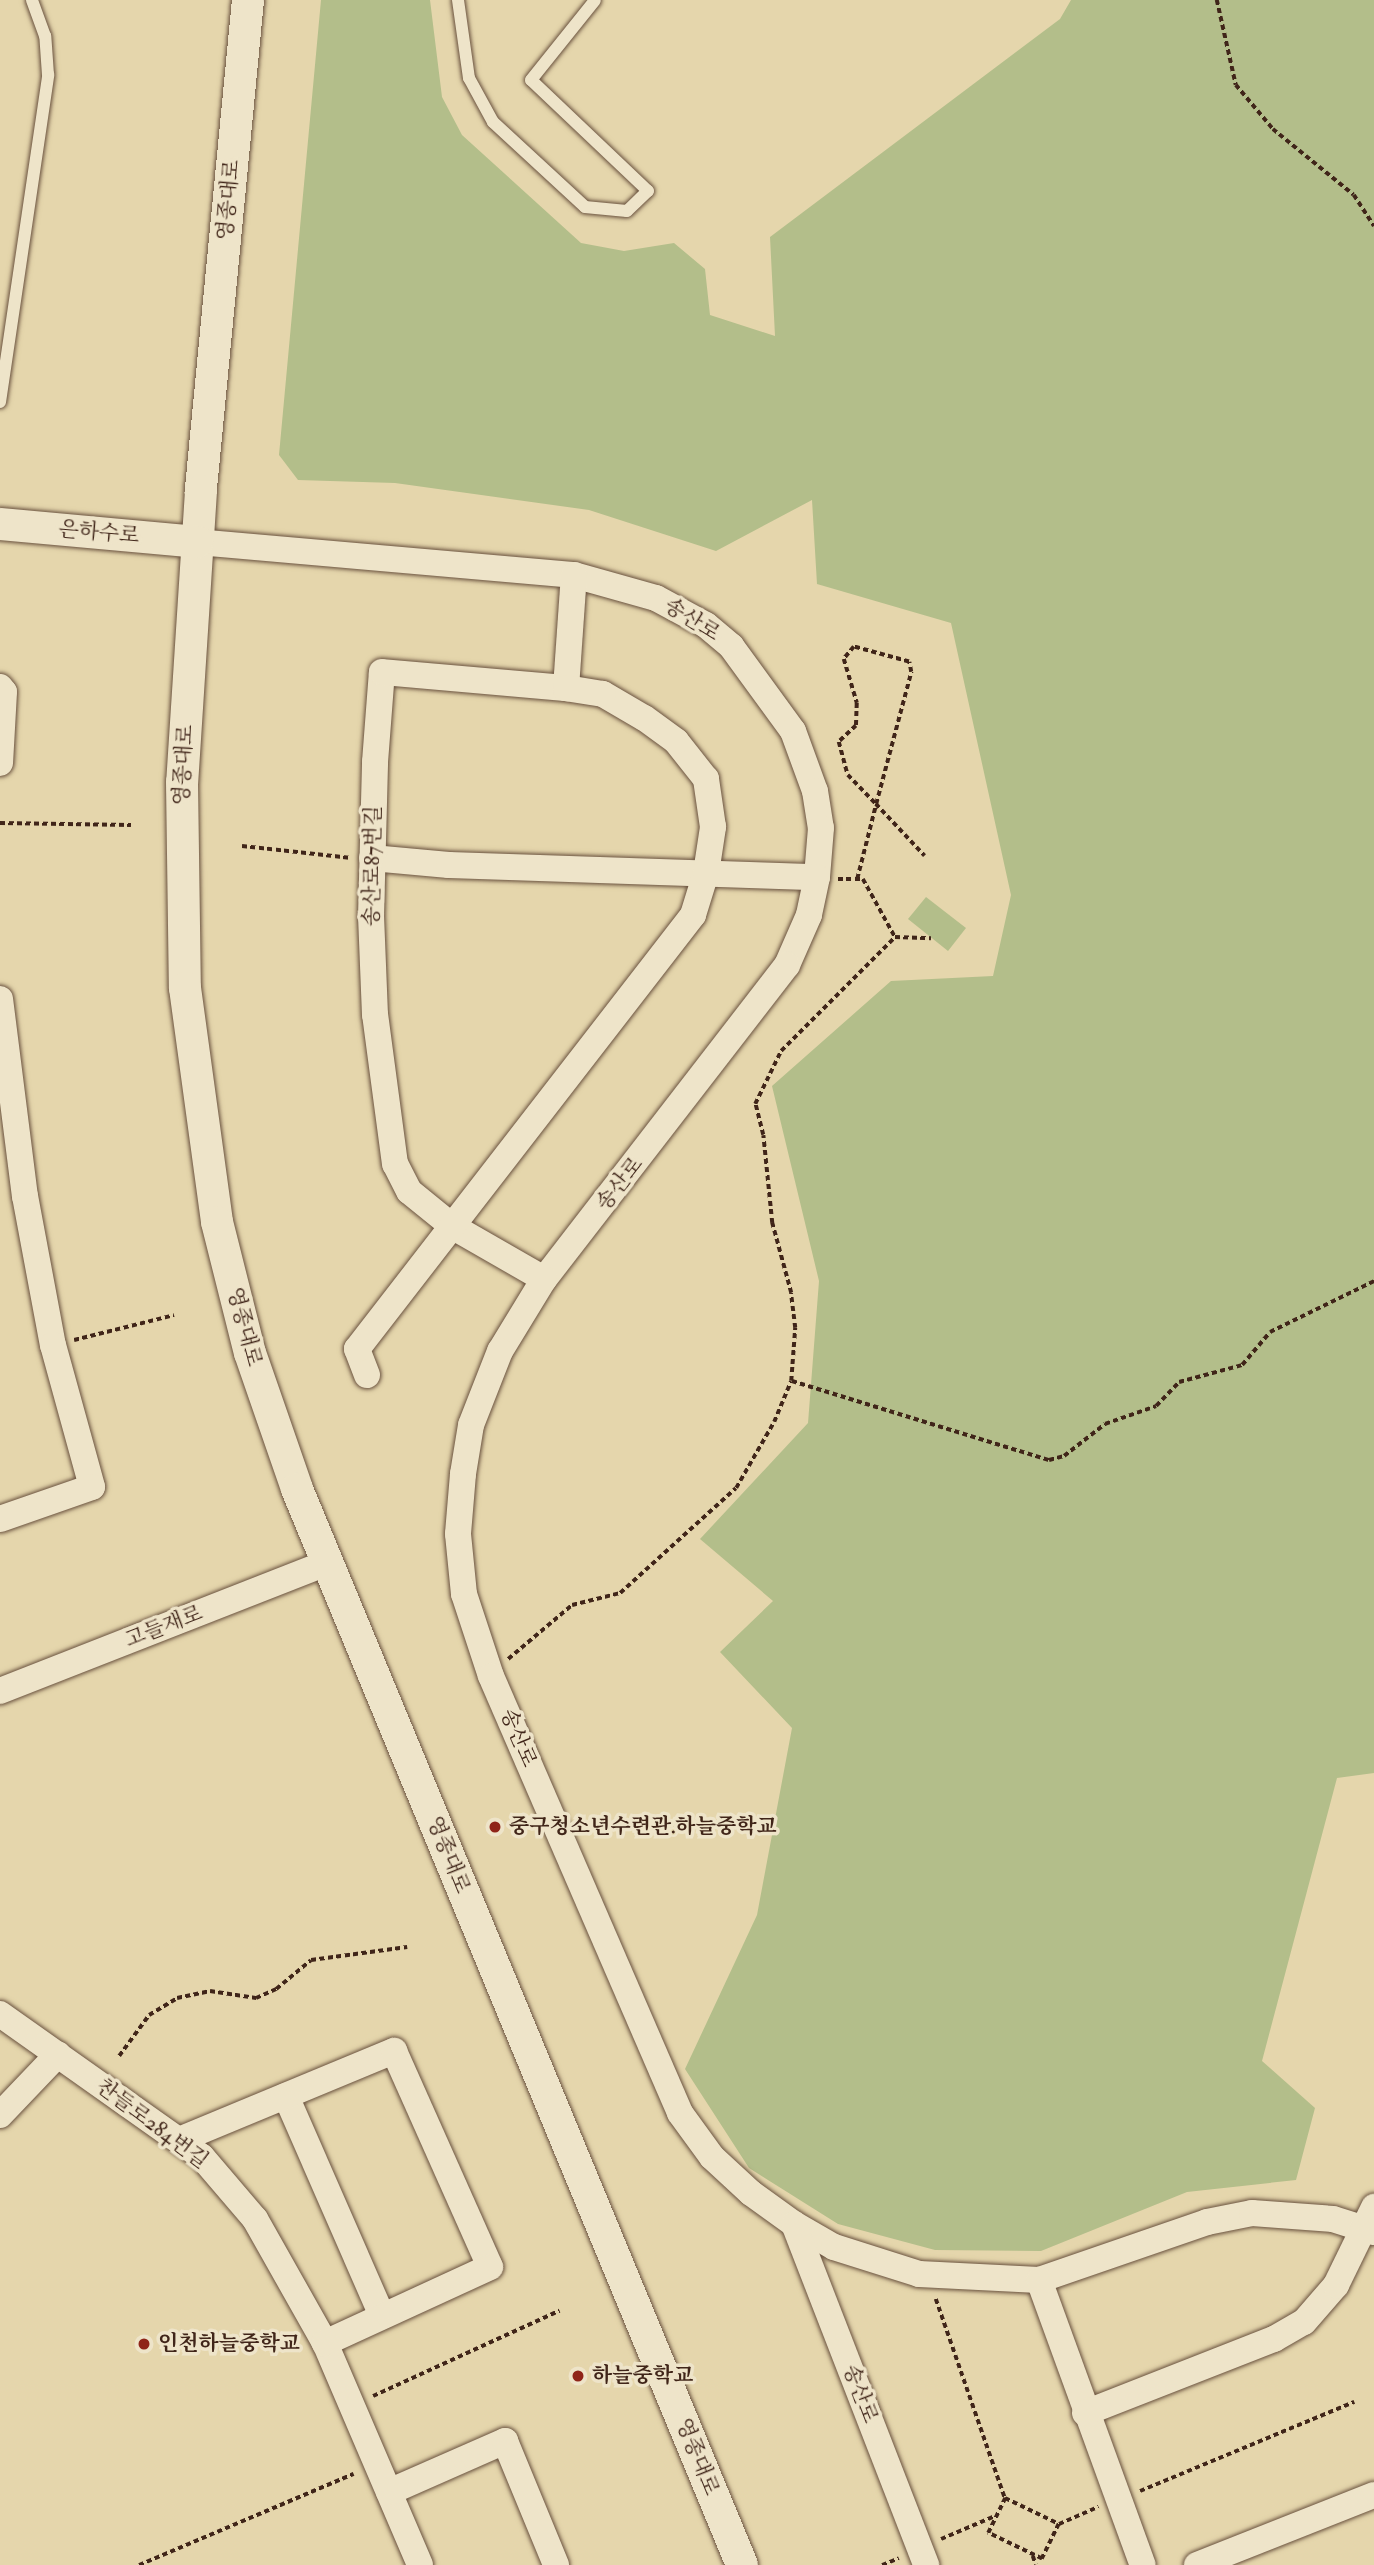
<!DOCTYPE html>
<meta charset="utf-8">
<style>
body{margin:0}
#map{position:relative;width:1374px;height:2565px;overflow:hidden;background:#e5d6ac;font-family:"IM FELL Double Pica","Noto Serif KR",serif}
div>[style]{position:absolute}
.green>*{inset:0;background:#b3be8a}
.path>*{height:3.5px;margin-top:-1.75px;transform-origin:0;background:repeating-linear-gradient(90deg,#402519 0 5px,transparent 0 8.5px)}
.roads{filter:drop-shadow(0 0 2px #69513e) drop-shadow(0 0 2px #69513e)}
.service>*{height:12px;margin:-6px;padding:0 6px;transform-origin:6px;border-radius:6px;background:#eee4c9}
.minor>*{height:26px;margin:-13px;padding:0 13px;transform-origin:13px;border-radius:13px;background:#eee4c9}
.tertiary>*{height:32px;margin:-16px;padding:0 16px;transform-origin:16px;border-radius:16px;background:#eee4c9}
.dots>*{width:19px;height:19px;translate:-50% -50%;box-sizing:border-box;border:4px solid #eee4c9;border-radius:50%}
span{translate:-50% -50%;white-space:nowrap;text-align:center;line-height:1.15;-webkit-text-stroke:7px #eee4c9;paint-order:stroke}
.street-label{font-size:21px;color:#402519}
.poi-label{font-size:21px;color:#402519;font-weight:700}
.left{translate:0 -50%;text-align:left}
</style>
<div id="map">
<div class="green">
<i style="clip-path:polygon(321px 0,430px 0,442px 97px,462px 135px,581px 243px,624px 251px,674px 243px,705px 269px,710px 315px,775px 336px,770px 237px,1060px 19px,1071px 0,1374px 0,1374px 1773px,1337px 1778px,1262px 2061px,1315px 2108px,1296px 2180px,1187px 2192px,1041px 2251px,935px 2250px,838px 2224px,749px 2168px,685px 2069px,757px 1915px,792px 1728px,720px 1652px,773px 1601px,700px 1539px,808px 1423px,819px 1281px,772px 1086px,891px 981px,993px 976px,1011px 895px,951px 623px,817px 584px,812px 500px,716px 551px,589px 510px,395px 483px,298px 480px,279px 455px)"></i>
<i style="clip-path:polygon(926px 897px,966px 928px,948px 951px,908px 919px)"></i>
</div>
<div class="path">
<i style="left:1217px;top:0;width:87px;rotate:77.4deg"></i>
<i style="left:1236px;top:85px;width:57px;rotate:49.9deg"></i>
<i style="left:1273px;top:129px;width:104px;rotate:39.2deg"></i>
<i style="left:1354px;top:195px;width:37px;rotate:57deg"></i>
<i style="left:0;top:823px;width:131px;rotate:0.9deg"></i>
<i style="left:242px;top:846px;width:110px;rotate:6.3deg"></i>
<i style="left:838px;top:879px;width:25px"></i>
<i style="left:863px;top:879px;width:66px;rotate:61.1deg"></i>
<i style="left:895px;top:937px;width:36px;rotate:2deg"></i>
<i style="left:857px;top:879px;width:77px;rotate:-75.8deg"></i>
<i style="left:876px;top:804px;width:137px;rotate:-75.1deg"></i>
<i style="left:911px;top:672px;width:10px;rotate:-101deg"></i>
<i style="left:909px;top:662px;width:57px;rotate:-164.7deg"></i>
<i style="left:854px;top:647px;width:16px;rotate:130deg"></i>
<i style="left:844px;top:659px;width:46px;rotate:73.5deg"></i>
<i style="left:857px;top:703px;width:23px;rotate:92deg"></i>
<i style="left:856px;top:726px;width:23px;rotate:137deg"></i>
<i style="left:839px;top:742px;width:34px;rotate:75deg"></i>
<i style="left:848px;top:775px;width:40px;rotate:46deg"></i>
<i style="left:876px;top:804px;width:71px;rotate:46.7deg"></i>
<i style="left:74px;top:1340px;width:103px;rotate:-14deg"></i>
<i style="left:792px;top:1381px;width:269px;rotate:17.1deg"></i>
<i style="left:1049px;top:1460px;width:16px;rotate:-15deg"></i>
<i style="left:1064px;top:1456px;width:52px;rotate:-38deg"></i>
<i style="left:1105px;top:1424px;width:54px;rotate:-19.4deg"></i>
<i style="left:1156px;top:1406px;width:33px;rotate:-46deg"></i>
<i style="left:1179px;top:1382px;width:65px;rotate:-15.1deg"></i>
<i style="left:1242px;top:1365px;width:43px;rotate:-49.7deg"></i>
<i style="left:1270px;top:1332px;width:116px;rotate:-26.1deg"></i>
<i style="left:508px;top:1659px;width:84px;rotate:-40.2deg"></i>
<i style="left:572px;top:1605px;width:49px;rotate:-14deg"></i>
<i style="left:620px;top:1593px;width:156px;rotate:-42.2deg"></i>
<i style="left:736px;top:1488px;width:76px;rotate:-60.1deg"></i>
<i style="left:774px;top:1422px;width:44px;rotate:-67.5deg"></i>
<i style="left:791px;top:1381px;width:53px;rotate:-85.7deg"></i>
<i style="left:795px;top:1328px;width:35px;rotate:-97deg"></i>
<i style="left:791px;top:1293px;width:73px;rotate:-105.2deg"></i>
<i style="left:772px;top:1223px;width:88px;rotate:-95.8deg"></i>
<i style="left:763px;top:1135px;width:32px;rotate:-104deg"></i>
<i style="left:755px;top:1104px;width:59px;rotate:-63.9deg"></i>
<i style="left:781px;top:1051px;width:161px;rotate:-45deg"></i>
<i style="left:119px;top:2056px;width:51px;rotate:-53.8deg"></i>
<i style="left:149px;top:2015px;width:33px;rotate:-31deg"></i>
<i style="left:177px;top:1998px;width:34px;rotate:-12deg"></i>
<i style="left:210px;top:1991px;width:47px;rotate:8.7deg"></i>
<i style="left:256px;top:1998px;width:22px;rotate:-24deg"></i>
<i style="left:276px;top:1989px;width:45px;rotate:-39.6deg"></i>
<i style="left:311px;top:1960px;width:97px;rotate:-7.7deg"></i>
<i style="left:936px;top:2299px;width:211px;rotate:70.9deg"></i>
<i style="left:373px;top:2396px;width:205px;rotate:-24.6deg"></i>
<i style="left:1140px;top:2491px;width:232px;rotate:-22.6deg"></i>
<i style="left:1005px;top:2498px;width:60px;rotate:25.7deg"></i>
<i style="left:1059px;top:2524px;width:39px;rotate:116deg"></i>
<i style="left:1042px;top:2559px;width:60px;rotate:-154.3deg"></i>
<i style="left:988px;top:2533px;width:39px;rotate:-64deg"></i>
<i style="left:1059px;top:2524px;width:43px;rotate:-23.6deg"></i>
<i style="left:941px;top:2539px;width:59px;rotate:-23.1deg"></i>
<i style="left:1033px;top:2556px;width:9px;rotate:72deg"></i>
<i style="left:139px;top:2565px;width:233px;rotate:-23deg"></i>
<i style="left:882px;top:2565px;width:18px;rotate:-22deg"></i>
</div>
<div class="roads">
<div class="service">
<i style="left:458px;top:0;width:79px;rotate:82deg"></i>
<i style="left:469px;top:78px;width:50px;rotate:61.4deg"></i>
<i style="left:493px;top:122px;width:125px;rotate:42.7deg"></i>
<i style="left:585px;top:207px;width:42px;rotate:5.4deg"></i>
<i style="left:627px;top:211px;width:29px;rotate:-44deg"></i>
<i style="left:648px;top:191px;width:161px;rotate:-136.5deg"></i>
<i style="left:531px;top:80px;width:102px;rotate:-51.3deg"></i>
<i style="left:0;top:402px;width:331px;rotate:-81.6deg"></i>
<i style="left:48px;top:75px;width:39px;rotate:-94deg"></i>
<i style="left:45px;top:36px;width:38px;rotate:-110deg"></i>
</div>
<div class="minor">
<i style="left:197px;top:542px;width:378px;rotate:5deg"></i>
<i style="left:574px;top:575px;width:85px;rotate:15.7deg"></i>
<i style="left:656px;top:598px;width:57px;rotate:28.4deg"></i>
<i style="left:706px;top:625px;width:33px;rotate:40deg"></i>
<i style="left:731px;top:646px;width:105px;rotate:53.9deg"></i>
<i style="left:793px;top:731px;width:64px;rotate:69.9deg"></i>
<i style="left:815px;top:791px;width:37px;rotate:81deg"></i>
<i style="left:821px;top:828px;width:49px;rotate:94.7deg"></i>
<i style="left:817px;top:877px;width:39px;rotate:102deg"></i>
<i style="left:809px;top:915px;width:55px;rotate:113.7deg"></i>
<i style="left:787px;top:965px;width:397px;rotate:127.7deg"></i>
<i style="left:544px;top:1279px;width:84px;rotate:121.4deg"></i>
<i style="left:500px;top:1351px;width:79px;rotate:111.4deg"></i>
<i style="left:471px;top:1425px;width:50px;rotate:99.3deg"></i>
<i style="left:463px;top:1474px;width:60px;rotate:94.8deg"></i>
<i style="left:458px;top:1534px;width:60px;rotate:84.3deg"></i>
<i style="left:464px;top:1594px;width:86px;rotate:71.8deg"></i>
<i style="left:491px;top:1676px;width:476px;rotate:66.6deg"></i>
<i style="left:680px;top:2113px;width:54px;rotate:54deg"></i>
<i style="left:712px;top:2157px;width:53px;rotate:42.7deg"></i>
<i style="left:751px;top:2193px;width:53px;rotate:35.8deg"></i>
<i style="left:794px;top:2224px;width:46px;rotate:29.9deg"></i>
<i style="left:834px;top:2247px;width:89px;rotate:17.6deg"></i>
<i style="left:919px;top:2274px;width:120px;rotate:2.9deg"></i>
<i style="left:1039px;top:2280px;width:178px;rotate:-19deg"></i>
<i style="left:1207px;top:2222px;width:46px;rotate:-11.3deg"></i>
<i style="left:1252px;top:2213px;width:81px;rotate:4.2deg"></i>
<i style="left:1333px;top:2219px;width:43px;rotate:17.6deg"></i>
<i style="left:0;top:687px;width:6px;rotate:51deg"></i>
<i style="left:4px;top:692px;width:71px;rotate:93.2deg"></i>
<i style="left:372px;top:858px;width:77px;rotate:5.2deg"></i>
<i style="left:449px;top:865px;width:368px;rotate:1.9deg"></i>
<i style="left:0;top:999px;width:199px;rotate:82.8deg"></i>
<i style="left:25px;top:1196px;width:152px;rotate:79.4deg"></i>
<i style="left:53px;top:1345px;width:147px;rotate:74.6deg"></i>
<i style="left:92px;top:1487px;width:97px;rotate:160.8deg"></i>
<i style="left:544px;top:1279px;width:106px;rotate:-150.1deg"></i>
<i style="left:452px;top:1226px;width:55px;rotate:-140.9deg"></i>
<i style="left:409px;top:1191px;width:30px;rotate:-117deg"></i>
<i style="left:395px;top:1164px;width:150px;rotate:-97.6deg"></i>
<i style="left:375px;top:1015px;width:98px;rotate:-92.3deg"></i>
<i style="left:371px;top:917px;width:155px;rotate:-88.5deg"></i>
<i style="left:375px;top:762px;width:90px;rotate:-85.6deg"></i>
<i style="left:382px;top:672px;width:185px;rotate:5deg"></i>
<i style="left:566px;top:688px;width:113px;rotate:-86deg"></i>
<i style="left:367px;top:1375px;width:28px;rotate:-111deg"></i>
<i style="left:357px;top:1349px;width:549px;rotate:-52.25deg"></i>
<i style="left:693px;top:915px;width:44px;rotate:-72.8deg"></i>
<i style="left:706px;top:873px;width:47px;rotate:-81.3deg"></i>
<i style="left:713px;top:827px;width:49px;rotate:-98.3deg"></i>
<i style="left:706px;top:779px;width:48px;rotate:-128.3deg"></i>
<i style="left:676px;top:741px;width:39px;rotate:-144deg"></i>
<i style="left:644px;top:718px;width:48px;rotate:-149.7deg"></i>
<i style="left:603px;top:694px;width:37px;rotate:-171deg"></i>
<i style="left:0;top:1691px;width:351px;rotate:-21.4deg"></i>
<i style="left:0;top:2014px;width:247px;rotate:35.3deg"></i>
<i style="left:202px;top:2157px;width:82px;rotate:49.5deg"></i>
<i style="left:255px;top:2219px;width:142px;rotate:60.6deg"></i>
<i style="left:325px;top:2343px;width:241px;rotate:66.8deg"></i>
<i style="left:286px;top:2096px;width:240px;rotate:66.4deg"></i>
<i style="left:0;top:2115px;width:84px;rotate:-46.4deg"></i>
<i style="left:179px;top:2140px;width:233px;rotate:-22.5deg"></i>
<i style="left:394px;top:2051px;width:236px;rotate:66deg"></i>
<i style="left:490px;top:2267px;width:182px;rotate:155.3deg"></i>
<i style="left:794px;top:2224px;width:366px;rotate:68.8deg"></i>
<i style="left:1039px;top:2280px;width:303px;rotate:70deg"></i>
<i style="left:1085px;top:2413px;width:203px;rotate:-21.4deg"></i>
<i style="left:1274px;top:2339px;width:34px;rotate:-30deg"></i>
<i style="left:1304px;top:2322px;width:49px;rotate:-49.1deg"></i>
<i style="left:1336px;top:2285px;width:87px;rotate:-64deg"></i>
<i style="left:389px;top:2492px;width:127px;rotate:-23.7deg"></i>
<i style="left:505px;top:2441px;width:134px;rotate:67.6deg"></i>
<i style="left:1197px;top:2565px;width:190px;rotate:-21.6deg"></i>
</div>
<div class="tertiary">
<i style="left:248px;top:0;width:493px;rotate:95.5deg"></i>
<i style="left:201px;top:491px;width:292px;rotate:93.7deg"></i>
<i style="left:182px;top:782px;width:206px;rotate:89.2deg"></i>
<i style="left:185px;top:988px;width:236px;rotate:82.2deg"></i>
<i style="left:217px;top:1222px;width:135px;rotate:75.9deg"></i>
<i style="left:250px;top:1353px;width:144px;rotate:70.9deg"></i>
<i style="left:297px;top:1489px;width:1164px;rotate:67.53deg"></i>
<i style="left:0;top:524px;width:198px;rotate:5.2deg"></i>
</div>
</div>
<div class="dots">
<i style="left:495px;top:1827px;background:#8f2418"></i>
<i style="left:144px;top:2344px;background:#8f2418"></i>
<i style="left:578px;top:2376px;background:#8f2418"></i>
</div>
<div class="street-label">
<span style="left:229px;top:200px;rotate:-85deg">영종대로</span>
<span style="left:99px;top:533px;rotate:5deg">은하수로</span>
<span style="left:692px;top:620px;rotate:32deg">송산로</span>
<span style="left:184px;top:765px;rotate:-87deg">영종대로</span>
<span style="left:373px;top:866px;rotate:-89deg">송산로87번길</span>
<span style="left:620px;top:1184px;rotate:-52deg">송산로</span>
<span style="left:244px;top:1327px;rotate:75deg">영종대로</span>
<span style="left:164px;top:1627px;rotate:-21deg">고들재로</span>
<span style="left:518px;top:1738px;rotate:67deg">송산로</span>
<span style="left:448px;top:1855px;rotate:68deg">영종대로</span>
<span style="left:152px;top:2124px;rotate:37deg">찬들로284번길</span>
<span style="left:860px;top:2394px;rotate:69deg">송산로</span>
<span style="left:697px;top:2457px;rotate:68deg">영종대로</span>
</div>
<div class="poi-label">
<span class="left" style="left:509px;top:1827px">중구청소년수련관.하늘중학교</span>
<span class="left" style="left:158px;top:2344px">인천하늘중학교</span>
<span class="left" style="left:592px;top:2376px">하늘중학교</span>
</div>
</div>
